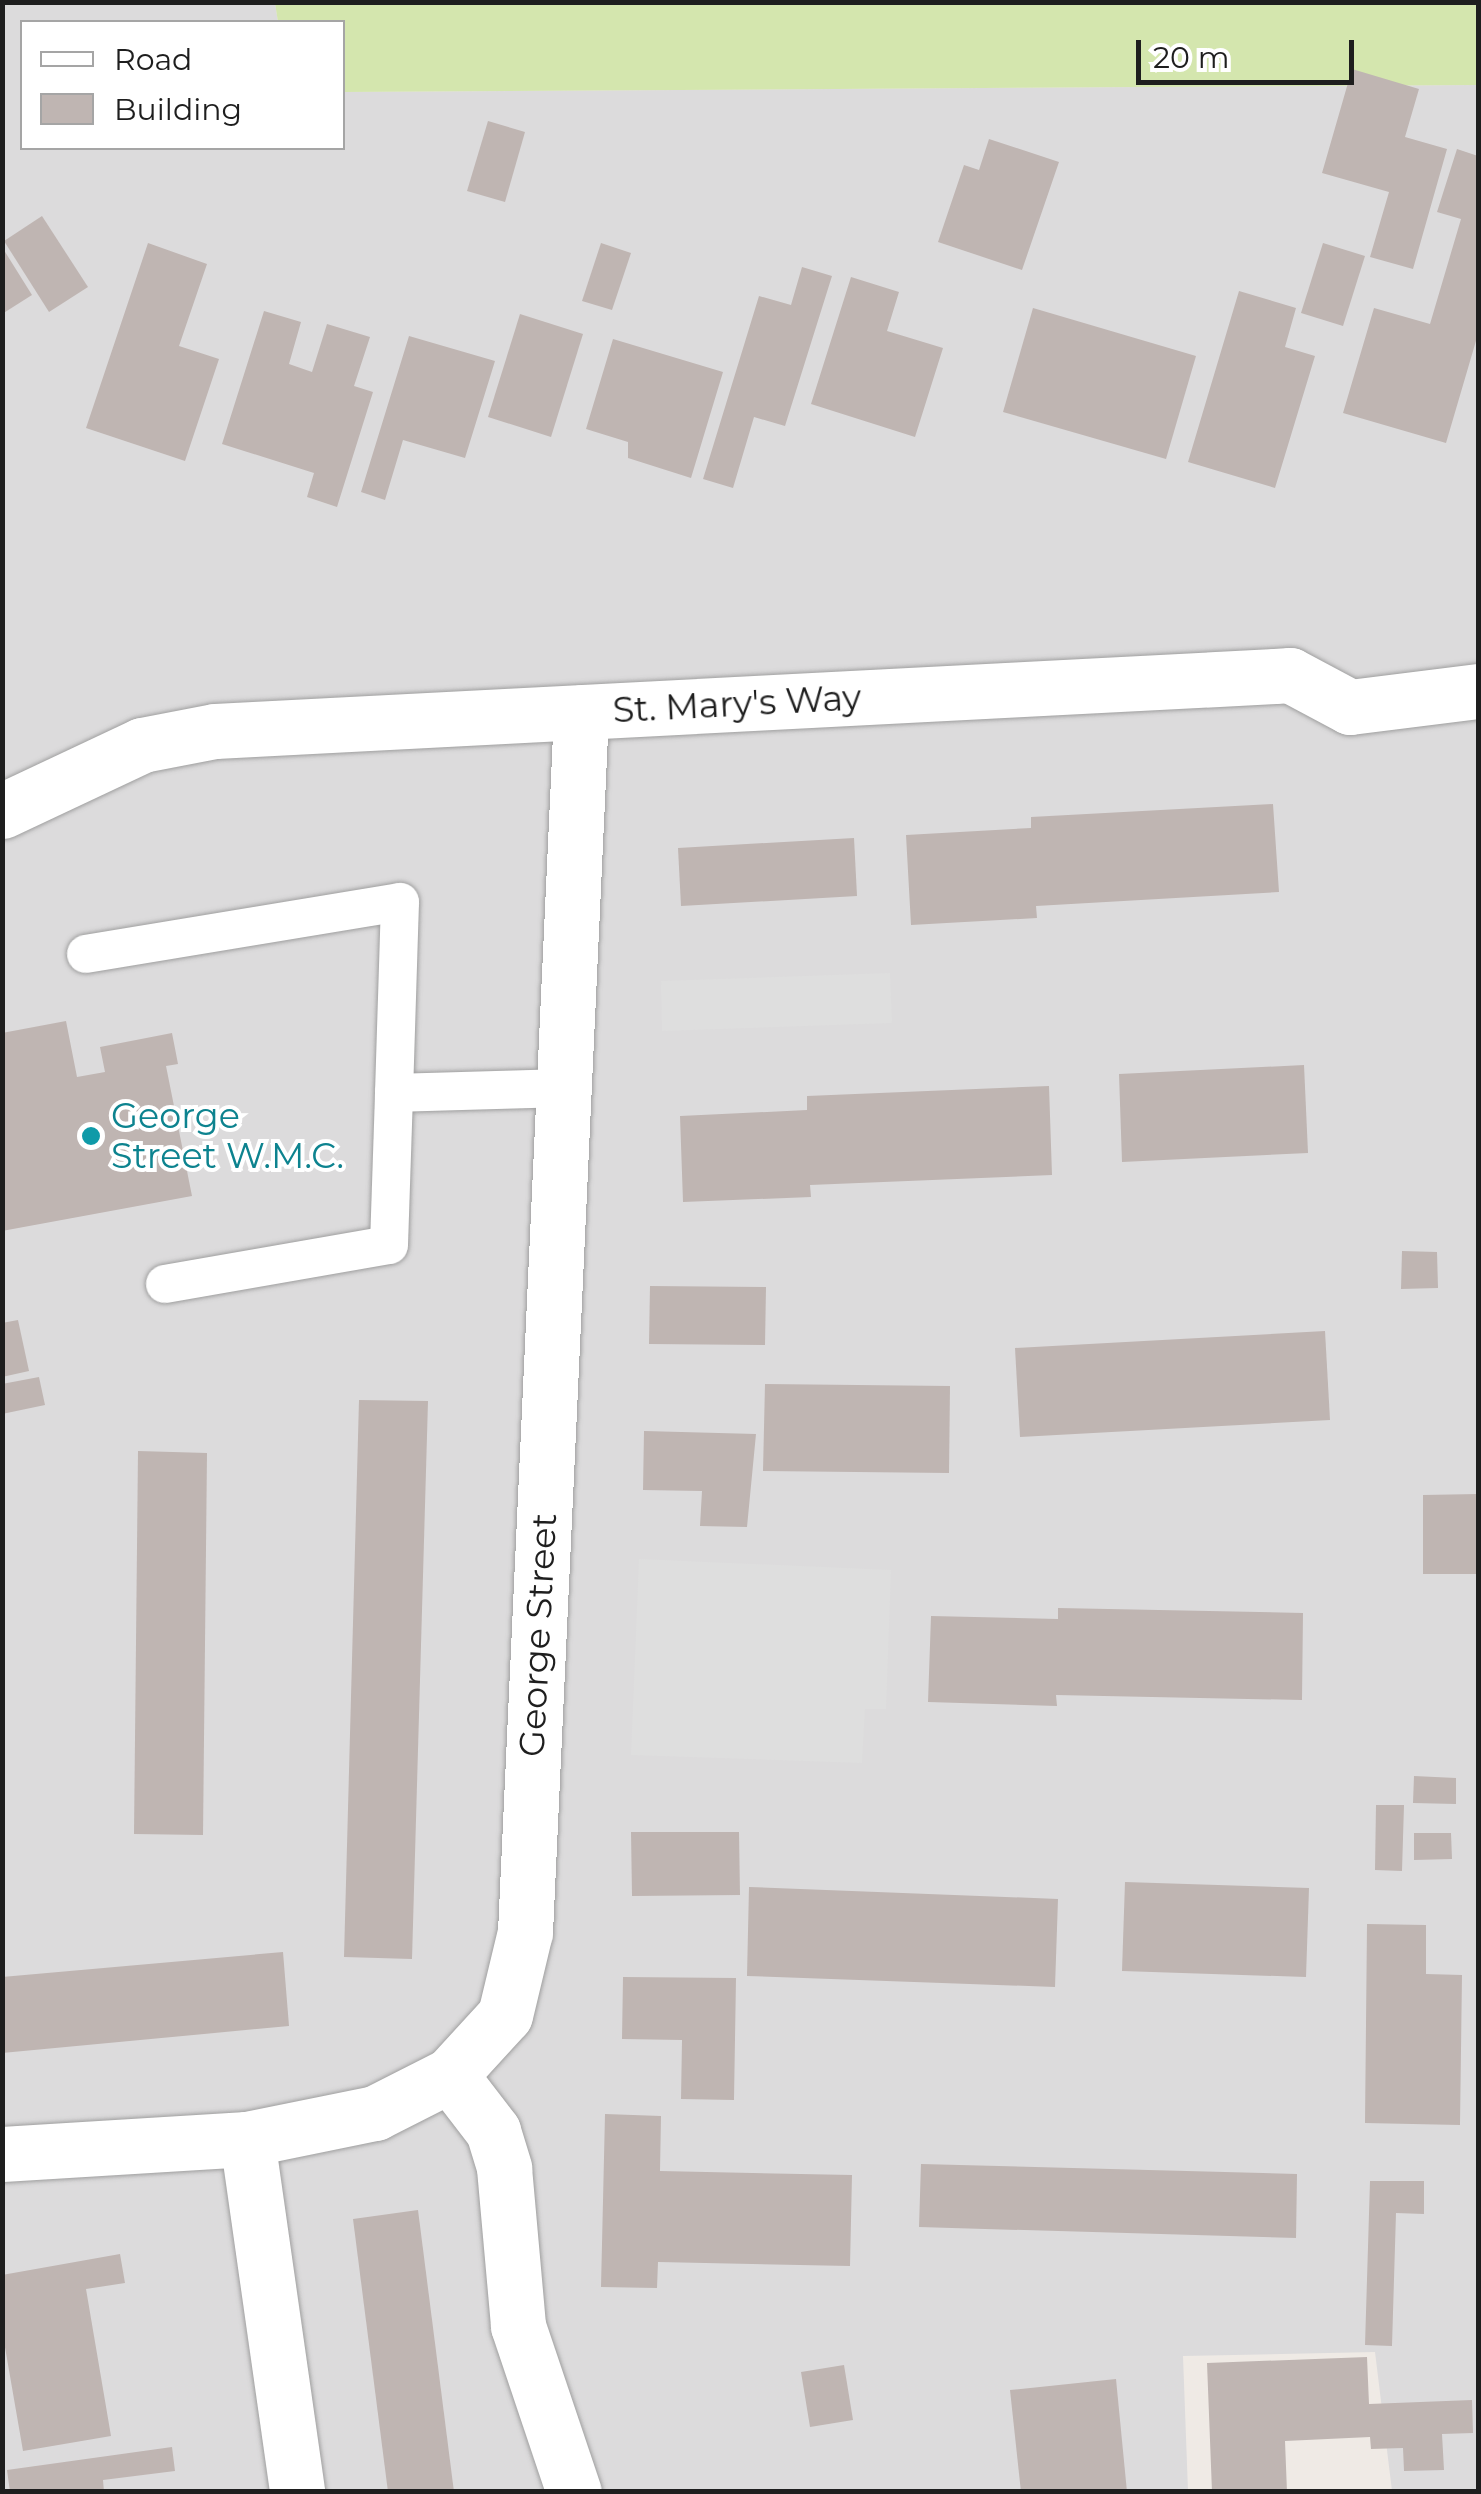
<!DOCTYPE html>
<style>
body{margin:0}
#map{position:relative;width:1481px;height:2494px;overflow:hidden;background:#efeae5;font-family:Montserrat,sans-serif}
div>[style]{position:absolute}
.residential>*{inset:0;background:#dcdbdc}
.grass>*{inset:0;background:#d4e6ae}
.parking>*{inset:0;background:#dedede}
.building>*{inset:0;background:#bfb5b2}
.roads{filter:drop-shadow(0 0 2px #9f9f9f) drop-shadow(0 0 2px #9f9f9f)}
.lane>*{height:38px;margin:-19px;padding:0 19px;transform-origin:19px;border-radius:19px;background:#fff}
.street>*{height:55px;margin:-27.5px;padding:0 27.5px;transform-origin:27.5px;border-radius:27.5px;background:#fff}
.dots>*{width:28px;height:28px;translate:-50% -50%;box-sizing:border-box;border:5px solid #fff;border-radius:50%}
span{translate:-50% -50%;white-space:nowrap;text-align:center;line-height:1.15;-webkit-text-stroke:8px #fff;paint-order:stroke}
.street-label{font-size:35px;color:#1e1e1e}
.culture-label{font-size:35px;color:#0d838f}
.left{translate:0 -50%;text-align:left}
.frame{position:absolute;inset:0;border:5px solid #1e1e1e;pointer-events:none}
.legend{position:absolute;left:20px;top:20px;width:325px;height:130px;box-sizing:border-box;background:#fff;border:2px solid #a5a5a5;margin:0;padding:12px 18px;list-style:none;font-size:30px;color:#1e1e1e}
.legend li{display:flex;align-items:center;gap:20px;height:50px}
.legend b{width:50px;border:2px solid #a5a5a5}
.scale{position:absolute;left:1136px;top:40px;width:218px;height:45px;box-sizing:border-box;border:5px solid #1e1e1e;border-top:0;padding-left:12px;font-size:30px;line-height:35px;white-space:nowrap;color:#1e1e1e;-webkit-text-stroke:8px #fff;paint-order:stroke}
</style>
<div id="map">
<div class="residential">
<i style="clip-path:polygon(3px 3px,275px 3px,278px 22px,22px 22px,22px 148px,342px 148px,343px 92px,1478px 85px,1478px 2491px,1392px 2491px,1375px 2352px,1183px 2356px,1188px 2491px,3px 2492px)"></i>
</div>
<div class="grass">
<i style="clip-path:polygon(275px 3px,1478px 3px,1478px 85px,343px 92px,342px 22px,278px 22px)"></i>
</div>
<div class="parking">
<i style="clip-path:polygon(890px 973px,892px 1023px,662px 1031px,661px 981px)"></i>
<i style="clip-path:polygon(639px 1559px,891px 1570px,886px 1709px,865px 1709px,862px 1763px,631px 1755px)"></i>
</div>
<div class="building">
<i style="clip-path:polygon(1352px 69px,1419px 89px,1405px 137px,1447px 149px,1413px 269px,1370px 257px,1389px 192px,1322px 173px)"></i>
<i style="clip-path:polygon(488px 121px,525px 132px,505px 202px,467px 191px)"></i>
<i style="clip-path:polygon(989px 139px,1059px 162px,1022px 270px,938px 242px,964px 165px,979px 170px)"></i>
<i style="clip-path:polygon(1457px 149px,1478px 156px,1478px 334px,1446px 443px,1343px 413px,1374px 308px,1430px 324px,1461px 219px,1437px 212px)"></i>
<i style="clip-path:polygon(42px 216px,88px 287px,49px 312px,4px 241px)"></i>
<i style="clip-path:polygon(148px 243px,207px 264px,179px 346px,219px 359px,185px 461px,86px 428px)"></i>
<i style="clip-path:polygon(601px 243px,631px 253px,612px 310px,582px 301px)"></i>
<i style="clip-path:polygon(1323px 243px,1365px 256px,1343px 326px,1301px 313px)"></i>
<i style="clip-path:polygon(2px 247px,32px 295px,2px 314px)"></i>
<i style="clip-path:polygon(802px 267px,832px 276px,785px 426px,754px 417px,733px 488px,703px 479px,759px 296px,791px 305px)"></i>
<i style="clip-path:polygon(851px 277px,899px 292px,887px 331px,943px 348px,915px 437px,811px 404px)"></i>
<i style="clip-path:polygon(1239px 291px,1296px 308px,1285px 347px,1315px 356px,1275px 488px,1188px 462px)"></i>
<i style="clip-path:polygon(1033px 308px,1196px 356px,1166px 459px,1003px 412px)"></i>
<i style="clip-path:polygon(264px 311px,301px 322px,289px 364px,312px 372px,327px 324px,370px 337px,354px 386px,373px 392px,337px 507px,307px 497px,314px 473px,222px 444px)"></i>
<i style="clip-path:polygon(520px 314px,583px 334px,551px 437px,488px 417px)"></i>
<i style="clip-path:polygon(409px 336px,495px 361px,465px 458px,403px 440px,385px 500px,361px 492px)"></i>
<i style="clip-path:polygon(613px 339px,723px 372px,691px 478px,628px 458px,628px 442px,586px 429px)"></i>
<i style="clip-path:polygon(1273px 804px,1279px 892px,1036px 906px,1037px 918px,911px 925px,906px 835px,1031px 828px,1031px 817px)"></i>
<i style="clip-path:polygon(854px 838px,857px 896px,681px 906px,678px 848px)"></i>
<i style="clip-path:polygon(66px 1021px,77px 1077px,105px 1072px,100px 1047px,172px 1033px,178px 1064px,166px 1066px,192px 1196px,2px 1231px,2px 1033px)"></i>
<i style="clip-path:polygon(1304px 1065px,1308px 1153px,1122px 1162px,1119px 1074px)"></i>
<i style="clip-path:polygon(1049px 1086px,1052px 1175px,810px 1185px,811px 1197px,683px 1202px,680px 1116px,807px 1110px,807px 1096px)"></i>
<i style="clip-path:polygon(1402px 1251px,1437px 1252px,1438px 1288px,1401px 1289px)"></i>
<i style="clip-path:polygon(650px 1286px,766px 1287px,765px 1345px,649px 1344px)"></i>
<i style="clip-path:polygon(18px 1320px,29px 1371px,2px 1377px,2px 1323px)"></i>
<i style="clip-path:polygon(1325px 1331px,1330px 1420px,1020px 1437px,1015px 1348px)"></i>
<i style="clip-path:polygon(39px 1377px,45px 1405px,2px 1414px,2px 1384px)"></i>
<i style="clip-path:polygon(765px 1384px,950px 1386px,949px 1473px,763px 1471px)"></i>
<i style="clip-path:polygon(359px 1400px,428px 1401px,412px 1959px,344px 1957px)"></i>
<i style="clip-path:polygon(644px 1431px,756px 1434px,747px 1527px,700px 1526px,702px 1491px,643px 1490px)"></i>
<i style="clip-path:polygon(138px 1451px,207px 1453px,203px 1835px,134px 1834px)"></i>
<i style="clip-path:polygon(1478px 1494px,1478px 1574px,1423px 1574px,1423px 1495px)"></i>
<i style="clip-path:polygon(1058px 1608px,1303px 1613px,1302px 1700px,1056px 1695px,1057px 1706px,928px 1702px,931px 1616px,1058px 1619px)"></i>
<i style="clip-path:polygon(1414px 1776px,1456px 1778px,1456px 1804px,1413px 1803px)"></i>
<i style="clip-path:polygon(1376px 1805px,1404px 1805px,1402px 1871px,1375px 1870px)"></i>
<i style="clip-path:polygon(631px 1832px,739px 1832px,740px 1895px,632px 1896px)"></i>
<i style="clip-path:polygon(1414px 1833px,1451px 1833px,1452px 1859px,1414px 1860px)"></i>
<i style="clip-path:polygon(1125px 1882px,1309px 1888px,1306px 1977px,1122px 1971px)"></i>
<i style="clip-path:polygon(749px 1887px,1058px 1899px,1055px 1987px,747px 1976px)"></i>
<i style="clip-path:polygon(1367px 1924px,1426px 1925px,1426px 1974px,1462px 1975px,1460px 2125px,1365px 2123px)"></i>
<i style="clip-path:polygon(283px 1952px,289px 2026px,2px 2053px,2px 1977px)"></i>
<i style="clip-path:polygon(623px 1977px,736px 1978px,734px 2100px,681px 2099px,682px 2040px,622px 2039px)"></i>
<i style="clip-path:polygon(605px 2114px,661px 2116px,660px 2171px,852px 2175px,850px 2266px,658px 2262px,657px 2288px,601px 2287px)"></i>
<i style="clip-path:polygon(921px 2164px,1297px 2174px,1296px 2238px,919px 2227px)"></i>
<i style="clip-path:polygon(1370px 2181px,1424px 2181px,1424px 2214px,1396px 2213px,1392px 2346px,1365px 2345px)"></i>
<i style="clip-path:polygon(418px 2210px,454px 2492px,388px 2492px,365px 2313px,353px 2219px)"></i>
<i style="clip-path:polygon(120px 2254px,125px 2283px,86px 2289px,111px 2436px,23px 2451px,2px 2330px,2px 2275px)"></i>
<i style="clip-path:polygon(1367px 2357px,1369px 2404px,1472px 2400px,1473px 2433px,1442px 2434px,1444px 2470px,1404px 2471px,1403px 2448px,1371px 2449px,1370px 2437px,1285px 2441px,1287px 2492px,1212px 2492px,1207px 2363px)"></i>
<i style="clip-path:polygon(844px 2365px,853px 2420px,810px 2427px,801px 2372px)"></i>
<i style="clip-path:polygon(1116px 2379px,1127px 2492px,1021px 2492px,1010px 2390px)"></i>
<i style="clip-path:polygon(172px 2447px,175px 2471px,103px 2480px,104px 2492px,10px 2492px,7px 2470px)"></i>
</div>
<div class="roads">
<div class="lane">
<i style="left:86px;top:954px;width:318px;rotate:-9.4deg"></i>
<i style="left:400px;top:902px;width:191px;rotate:91.8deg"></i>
<i style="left:165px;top:1284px;width:227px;rotate:-9.9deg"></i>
<i style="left:389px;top:1245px;width:152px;rotate:-88.1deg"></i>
<i style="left:394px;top:1093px;width:170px;rotate:-1.7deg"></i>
</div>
<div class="street">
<i style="left:2px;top:811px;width:155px;rotate:-25.2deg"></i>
<i style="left:142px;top:745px;width:74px;rotate:-10.9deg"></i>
<i style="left:215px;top:731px;width:1061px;rotate:-2.97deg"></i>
<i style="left:1275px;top:676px;width:15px;rotate:-4deg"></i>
<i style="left:1290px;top:675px;width:68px;rotate:28.1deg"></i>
<i style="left:1350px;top:707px;width:129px;rotate:-7.1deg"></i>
<i style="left:450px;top:2075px;width:71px;rotate:52.5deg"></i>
<i style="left:493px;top:2131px;width:39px;rotate:73deg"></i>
<i style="left:504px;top:2168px;width:159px;rotate:84.9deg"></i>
<i style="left:518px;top:2326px;width:175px;rotate:71.4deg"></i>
<i style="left:247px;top:2139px;width:357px;rotate:81.9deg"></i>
<i style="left:2px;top:2154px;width:245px;rotate:-3.5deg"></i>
<i style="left:247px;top:2139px;width:131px;rotate:-11.5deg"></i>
<i style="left:375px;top:2113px;width:84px;rotate:-26.9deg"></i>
<i style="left:450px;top:2075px;width:81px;rotate:-47.5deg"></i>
<i style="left:505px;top:2015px;width:85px;rotate:-76.5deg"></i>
<i style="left:525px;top:1932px;width:1221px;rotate:-87.37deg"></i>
</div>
</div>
<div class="dots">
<i style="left:91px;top:1136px;background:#0f9aa8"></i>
</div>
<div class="street-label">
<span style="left:737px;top:704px;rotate:-3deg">St. Mary's Way</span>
<span style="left:538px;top:1635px;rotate:-87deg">George Street</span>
</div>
<div class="culture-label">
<span class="left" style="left:111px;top:1136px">George<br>Street W.M.C.</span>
</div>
<div class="frame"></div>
<ul class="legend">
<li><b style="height:12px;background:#fff"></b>Road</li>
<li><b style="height:28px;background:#bfb5b2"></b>Building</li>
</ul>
<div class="scale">20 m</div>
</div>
